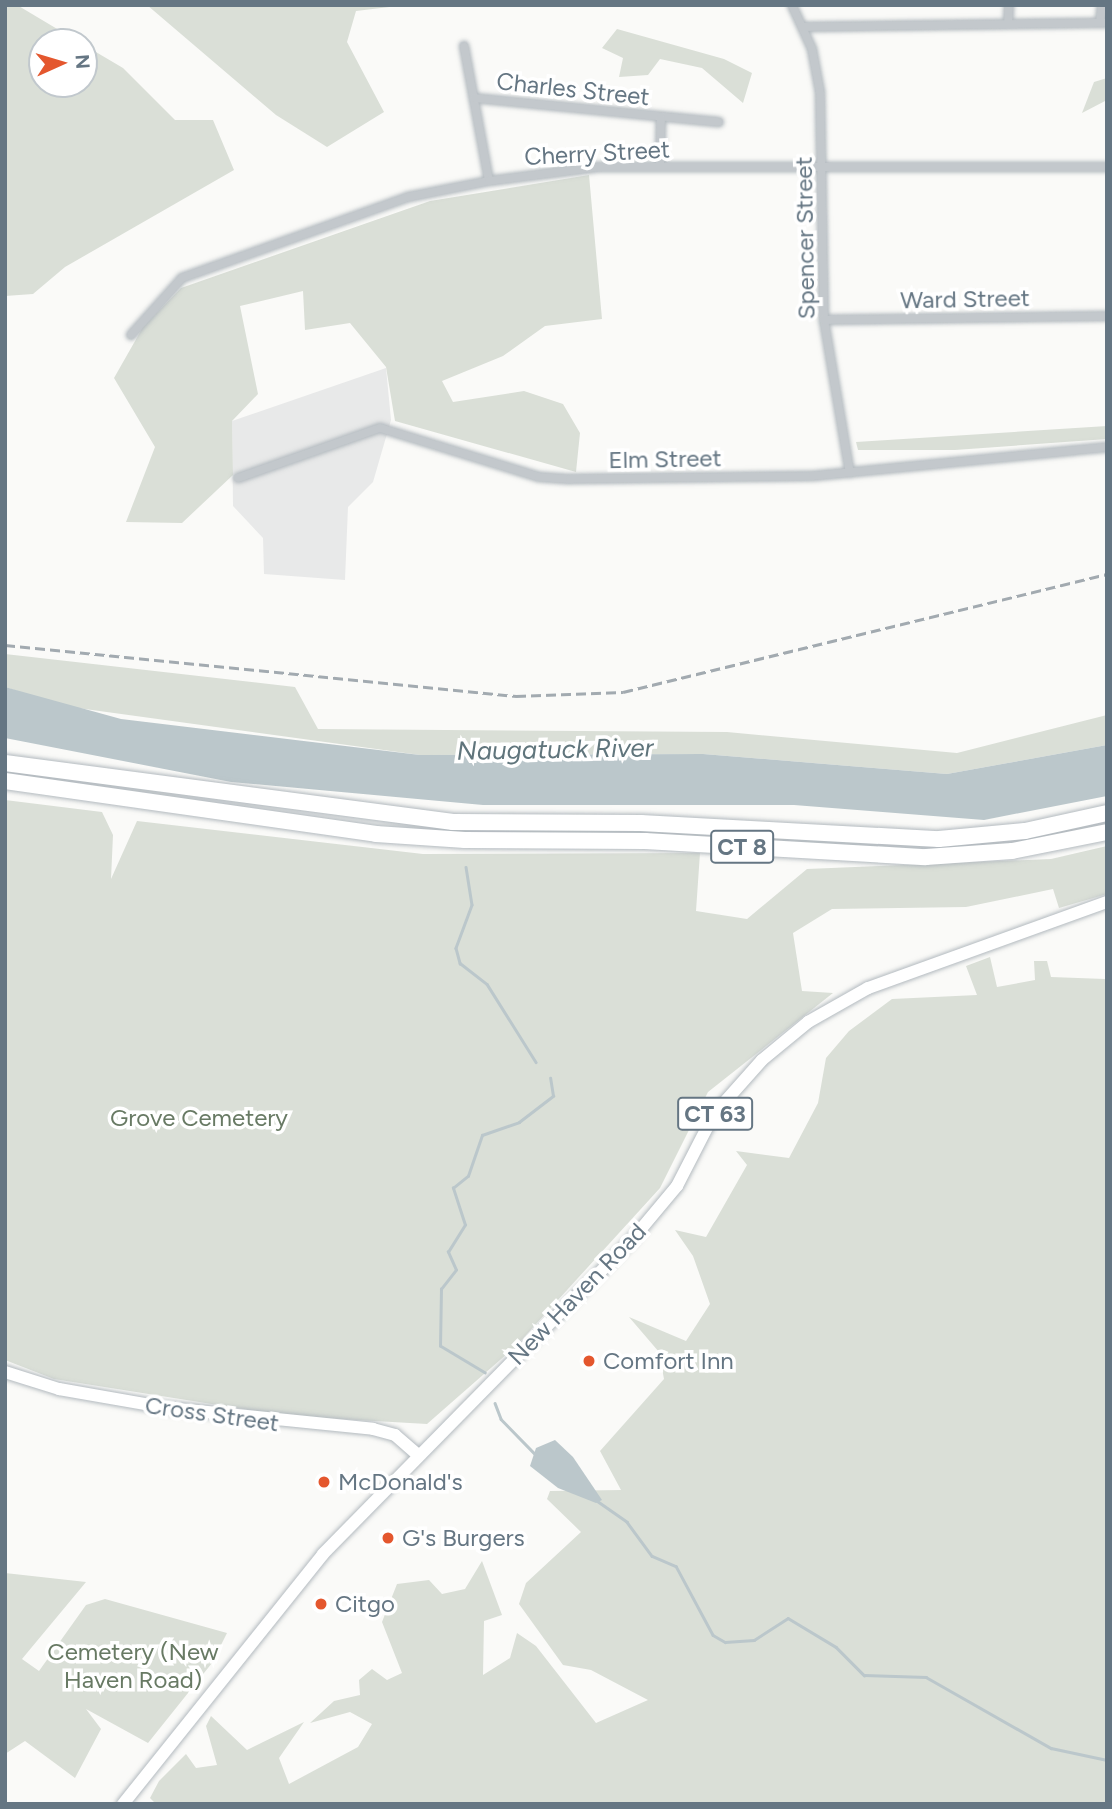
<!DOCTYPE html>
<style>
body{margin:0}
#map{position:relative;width:1112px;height:1809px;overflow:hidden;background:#fafaf8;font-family:Figtree,sans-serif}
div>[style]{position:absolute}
.built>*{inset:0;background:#e8e9e9}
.green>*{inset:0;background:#dadfd7}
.water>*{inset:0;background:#bbc7cb}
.stream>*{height:2.5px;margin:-1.25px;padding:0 1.25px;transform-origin:1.25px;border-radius:1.25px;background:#bbc7cb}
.roads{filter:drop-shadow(0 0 2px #b3babf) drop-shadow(0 0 2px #b3babf)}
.street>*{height:8px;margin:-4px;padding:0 4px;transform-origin:4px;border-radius:4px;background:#c3c8cc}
.secondary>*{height:12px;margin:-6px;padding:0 6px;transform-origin:6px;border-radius:6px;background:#fff}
.primary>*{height:12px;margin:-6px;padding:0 6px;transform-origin:6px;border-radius:6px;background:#fff}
.highway>*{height:16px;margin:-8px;padding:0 8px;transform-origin:8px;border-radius:8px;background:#fff}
.rail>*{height:2.5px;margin-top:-1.25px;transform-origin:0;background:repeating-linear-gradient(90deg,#a2aab0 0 10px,transparent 0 15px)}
.dots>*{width:19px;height:19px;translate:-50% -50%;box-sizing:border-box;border:4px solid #fff;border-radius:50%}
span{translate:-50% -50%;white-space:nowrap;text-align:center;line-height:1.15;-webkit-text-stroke:7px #fff;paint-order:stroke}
.shield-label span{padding:2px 5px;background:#fff;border:2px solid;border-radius:5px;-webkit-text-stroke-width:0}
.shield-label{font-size:23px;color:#657683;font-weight:700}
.street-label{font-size:24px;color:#657683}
.park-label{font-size:24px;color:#687a64}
.poi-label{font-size:24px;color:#657683}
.left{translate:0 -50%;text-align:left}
.water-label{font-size:26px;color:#60757c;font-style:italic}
.frame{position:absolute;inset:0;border:7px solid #657683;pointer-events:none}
.north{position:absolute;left:28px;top:28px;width:70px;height:70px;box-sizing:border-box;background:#fff;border:2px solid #c1c8cd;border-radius:50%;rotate:86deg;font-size:19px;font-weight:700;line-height:28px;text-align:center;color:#657683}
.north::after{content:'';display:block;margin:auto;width:24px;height:32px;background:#e4572e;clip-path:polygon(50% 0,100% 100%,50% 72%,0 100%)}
</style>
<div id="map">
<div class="built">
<i style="clip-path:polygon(386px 368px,391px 420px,373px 482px,348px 507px,345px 580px,264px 574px,263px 538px,233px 506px,232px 421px)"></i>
</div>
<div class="green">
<i style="clip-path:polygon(5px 5px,17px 5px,79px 42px,42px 42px,42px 84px,84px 84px,84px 45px,123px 68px,175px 120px,213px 120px,234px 170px,65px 267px,33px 294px,5px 296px)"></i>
<i style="clip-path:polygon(147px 5px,406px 5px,356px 11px,347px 42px,384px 112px,327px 147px,276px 115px)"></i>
<i style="clip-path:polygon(617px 29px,724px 59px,752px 73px,743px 103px,702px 68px,660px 59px,648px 75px,619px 77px,623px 58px,602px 48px)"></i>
<i style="clip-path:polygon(1107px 78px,1107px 100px,1082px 113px,1094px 82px)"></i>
<i style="clip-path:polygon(589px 175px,602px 319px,545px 326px,503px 356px,442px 381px,453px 402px,524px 391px,563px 404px,580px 433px,576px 472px,395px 421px,386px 367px,350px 323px,305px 330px,303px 291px,240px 306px,258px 394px,232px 421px,233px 475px,182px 523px,126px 522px,155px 447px,114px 378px,143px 327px,181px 288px,430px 201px)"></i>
<i style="clip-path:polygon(1107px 426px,1107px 439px,955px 450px,858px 450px,856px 442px)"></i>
<i style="clip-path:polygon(5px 654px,295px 687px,318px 729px,727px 732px,957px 753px,1107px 715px,1107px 745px,947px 774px,703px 754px,420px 755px,63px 706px,5px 687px)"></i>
<i style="clip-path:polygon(5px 800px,102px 812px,113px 835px,111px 879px,137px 821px,423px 854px,700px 853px,696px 911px,747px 919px,807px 869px,1051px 859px,1107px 846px,1107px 894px,1059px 908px,1053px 889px,966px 907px,832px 909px,793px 933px,802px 991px,833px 993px,708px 1092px,660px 1188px,516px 1346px,427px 1424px,288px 1416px,54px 1379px,5px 1360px)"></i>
<i style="clip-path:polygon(990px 957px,997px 987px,1035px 980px,1034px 961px,1047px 961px,1051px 977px,1105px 979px,1107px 988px,1107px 1804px,156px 1804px,150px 1798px,159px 1781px,186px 1754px,196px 1768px,217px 1765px,206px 1726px,211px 1716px,247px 1750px,304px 1722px,279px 1758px,289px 1784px,358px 1747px,372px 1724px,350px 1712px,310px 1723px,334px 1701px,360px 1695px,359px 1680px,372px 1669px,387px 1680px,402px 1673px,382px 1622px,397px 1584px,429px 1580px,442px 1594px,465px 1589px,482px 1561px,502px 1615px,484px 1621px,483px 1675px,510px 1658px,517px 1633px,536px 1646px,596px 1723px,648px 1700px,591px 1670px,563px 1665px,519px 1604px,526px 1583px,581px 1532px,547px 1499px,550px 1491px,621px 1490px,600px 1451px,664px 1379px,659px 1352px,629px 1317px,686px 1341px,710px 1304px,693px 1256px,675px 1230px,706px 1237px,747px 1165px,736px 1151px,789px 1158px,818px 1103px,826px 1058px,849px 1031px,892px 999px,977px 995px,966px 966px)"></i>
<i style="clip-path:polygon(5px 1573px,86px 1582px,22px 1659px,39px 1671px,86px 1605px,105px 1599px,227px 1633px,212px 1663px,148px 1743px,86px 1709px,101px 1729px,75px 1778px,25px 1741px,5px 1754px)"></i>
</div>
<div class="water">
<i style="clip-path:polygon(5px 687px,121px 719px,420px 755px,703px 754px,947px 774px,1107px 745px,1107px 796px,984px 820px,794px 805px,483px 805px,231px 782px,5px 738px)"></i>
<i style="clip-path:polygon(555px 1440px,573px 1457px,602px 1500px,596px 1503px,558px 1488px,530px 1466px,536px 1448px)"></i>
</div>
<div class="stream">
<i style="left:466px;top:867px;width:38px;rotate:81deg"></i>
<i style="left:472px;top:905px;width:46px;rotate:110.4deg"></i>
<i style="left:456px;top:948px;width:16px;rotate:75deg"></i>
<i style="left:460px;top:963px;width:34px;rotate:38deg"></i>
<i style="left:487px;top:984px;width:92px;rotate:57.9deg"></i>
<i style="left:485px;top:1373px;width:52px;rotate:-149deg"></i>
<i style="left:440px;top:1346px;width:57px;rotate:-89deg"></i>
<i style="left:441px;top:1289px;width:24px;rotate:-52deg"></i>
<i style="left:456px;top:1270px;width:20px;rotate:-114deg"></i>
<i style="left:448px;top:1252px;width:32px;rotate:-58deg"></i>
<i style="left:465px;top:1225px;width:39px;rotate:-108deg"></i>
<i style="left:453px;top:1188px;width:19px;rotate:-39deg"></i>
<i style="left:468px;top:1176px;width:43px;rotate:-71.1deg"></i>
<i style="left:482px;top:1135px;width:39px;rotate:-19deg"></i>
<i style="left:519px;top:1122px;width:43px;rotate:-37.4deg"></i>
<i style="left:553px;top:1096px;width:18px;rotate:-99deg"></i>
<i style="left:495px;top:1403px;width:17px;rotate:69deg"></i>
<i style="left:501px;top:1419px;width:49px;rotate:45.8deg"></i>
<i style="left:596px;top:1500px;width:38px;rotate:35deg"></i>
<i style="left:627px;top:1522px;width:42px;rotate:53.7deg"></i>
<i style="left:652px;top:1556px;width:26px;rotate:23deg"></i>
<i style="left:676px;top:1566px;width:78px;rotate:61.8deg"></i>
<i style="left:713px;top:1635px;width:14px;rotate:30deg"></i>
<i style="left:725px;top:1642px;width:29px;rotate:-4deg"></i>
<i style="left:754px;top:1640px;width:40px;rotate:-32.9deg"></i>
<i style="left:788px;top:1618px;width:56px;rotate:31.1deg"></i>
<i style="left:836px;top:1647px;width:40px;rotate:45deg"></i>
<i style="left:864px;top:1675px;width:62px;rotate:1.8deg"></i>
<i style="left:926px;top:1677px;width:144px;rotate:29.6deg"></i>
<i style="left:1051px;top:1748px;width:57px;rotate:12.1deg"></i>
</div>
<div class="roads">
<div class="street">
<i style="left:792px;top:5px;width:48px;rotate:65.6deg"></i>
<i style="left:812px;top:49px;width:44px;rotate:79.5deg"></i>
<i style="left:820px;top:92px;width:228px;rotate:89deg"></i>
<i style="left:824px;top:320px;width:155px;rotate:80.4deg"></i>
<i style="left:1100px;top:23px;width:18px;rotate:-84deg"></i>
<i style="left:1008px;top:24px;width:19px;rotate:-87deg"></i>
<i style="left:803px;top:27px;width:304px;rotate:-0.8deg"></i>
<i style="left:464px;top:46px;width:137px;rotate:79.5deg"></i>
<i style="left:474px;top:98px;width:246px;rotate:5.6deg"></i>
<i style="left:660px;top:167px;width:50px;rotate:-88.9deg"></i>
<i style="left:824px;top:320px;width:283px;rotate:-0.8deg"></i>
<i style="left:131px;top:335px;width:76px;rotate:-48.2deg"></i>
<i style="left:182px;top:278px;width:240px;rotate:-19.7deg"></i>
<i style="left:408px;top:197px;width:83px;rotate:-11.2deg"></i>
<i style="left:489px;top:181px;width:110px;rotate:-7.3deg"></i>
<i style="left:598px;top:167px;width:509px"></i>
<i style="left:238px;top:478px;width:151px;rotate:-19.4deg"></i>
<i style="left:380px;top:428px;width:166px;rotate:17.1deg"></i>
<i style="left:539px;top:477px;width:31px;rotate:4deg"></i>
<i style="left:570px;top:479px;width:243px;rotate:-0.7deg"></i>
<i style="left:813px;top:476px;width:295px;rotate:-5.6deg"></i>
</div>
<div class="secondary">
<i style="left:5px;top:1372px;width:57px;rotate:17.5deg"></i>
<i style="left:59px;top:1389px;width:111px;rotate:9.9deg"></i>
<i style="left:168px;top:1408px;width:206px;rotate:5.8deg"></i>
<i style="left:373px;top:1429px;width:23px;rotate:15deg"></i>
<i style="left:395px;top:1435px;width:28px;rotate:41deg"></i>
</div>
<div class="primary">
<i style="left:123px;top:1804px;width:320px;rotate:-51.3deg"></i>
<i style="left:323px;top:1554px;width:439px;rotate:-45.5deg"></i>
<i style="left:631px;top:1241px;width:72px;rotate:-50.1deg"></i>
<i style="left:677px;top:1186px;width:81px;rotate:-62.8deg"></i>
<i style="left:714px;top:1114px;width:72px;rotate:-48.4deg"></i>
<i style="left:762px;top:1060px;width:60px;rotate:-39.6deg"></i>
<i style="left:808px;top:1022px;width:69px;rotate:-29.5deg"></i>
<i style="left:868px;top:988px;width:254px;rotate:-19.8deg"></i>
</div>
<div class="highway">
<i style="left:5px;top:763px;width:452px;rotate:7.5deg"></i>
<i style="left:453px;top:822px;width:188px;rotate:0.3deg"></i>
<i style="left:641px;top:823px;width:298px;rotate:3.1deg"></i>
<i style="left:939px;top:839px;width:86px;rotate:-5.3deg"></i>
<i style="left:1025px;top:831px;width:84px;rotate:-12.4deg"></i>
<i style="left:5px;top:781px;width:375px;rotate:8.1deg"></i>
<i style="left:376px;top:834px;width:89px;rotate:3.9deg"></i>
<i style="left:465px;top:840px;width:180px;rotate:0.3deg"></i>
<i style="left:645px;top:841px;width:281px;rotate:3.3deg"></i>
<i style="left:926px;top:857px;width:86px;rotate:-4deg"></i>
<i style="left:1012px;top:851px;width:97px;rotate:-11.3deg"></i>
</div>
</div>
<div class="rail">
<i style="left:5px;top:645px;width:514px;rotate:5.7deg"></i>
<i style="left:516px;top:696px;width:107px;rotate:-2.1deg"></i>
<i style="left:623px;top:692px;width:498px;rotate:-13.7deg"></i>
</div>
<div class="dots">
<i style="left:589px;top:1361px;background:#e4572e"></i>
<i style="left:324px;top:1482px;background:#e4572e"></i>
<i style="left:388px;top:1538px;background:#e4572e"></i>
<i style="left:321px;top:1604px;background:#e4572e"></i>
</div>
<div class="shield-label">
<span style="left:742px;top:847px">CT 8</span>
<span style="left:715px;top:1114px">CT 63</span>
</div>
<div class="street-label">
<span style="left:573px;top:89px;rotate:6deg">Charles Street</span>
<span style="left:597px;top:153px;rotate:-3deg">Cherry Street</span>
<span style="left:805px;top:238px;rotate:-91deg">Spencer Street</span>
<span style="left:965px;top:299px;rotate:-1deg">Ward Street</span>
<span style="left:665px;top:459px;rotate:-1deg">Elm Street</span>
<span style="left:577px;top:1294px;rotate:-46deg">New Haven Road</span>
<span style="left:212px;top:1414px;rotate:8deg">Cross Street</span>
</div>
<div class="park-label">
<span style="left:199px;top:1118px">Grove Cemetery</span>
<span style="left:133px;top:1666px">Cemetery (New<br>Haven Road)</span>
</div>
<div class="poi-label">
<span class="left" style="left:603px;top:1361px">Comfort Inn</span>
<span class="left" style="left:338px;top:1482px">McDonald's</span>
<span class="left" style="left:402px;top:1538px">G's Burgers</span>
<span class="left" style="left:335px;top:1604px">Citgo</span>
</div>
<div class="water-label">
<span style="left:555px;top:750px;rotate:-1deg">Naugatuck River</span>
</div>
<div class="frame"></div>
<div class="north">N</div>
</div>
